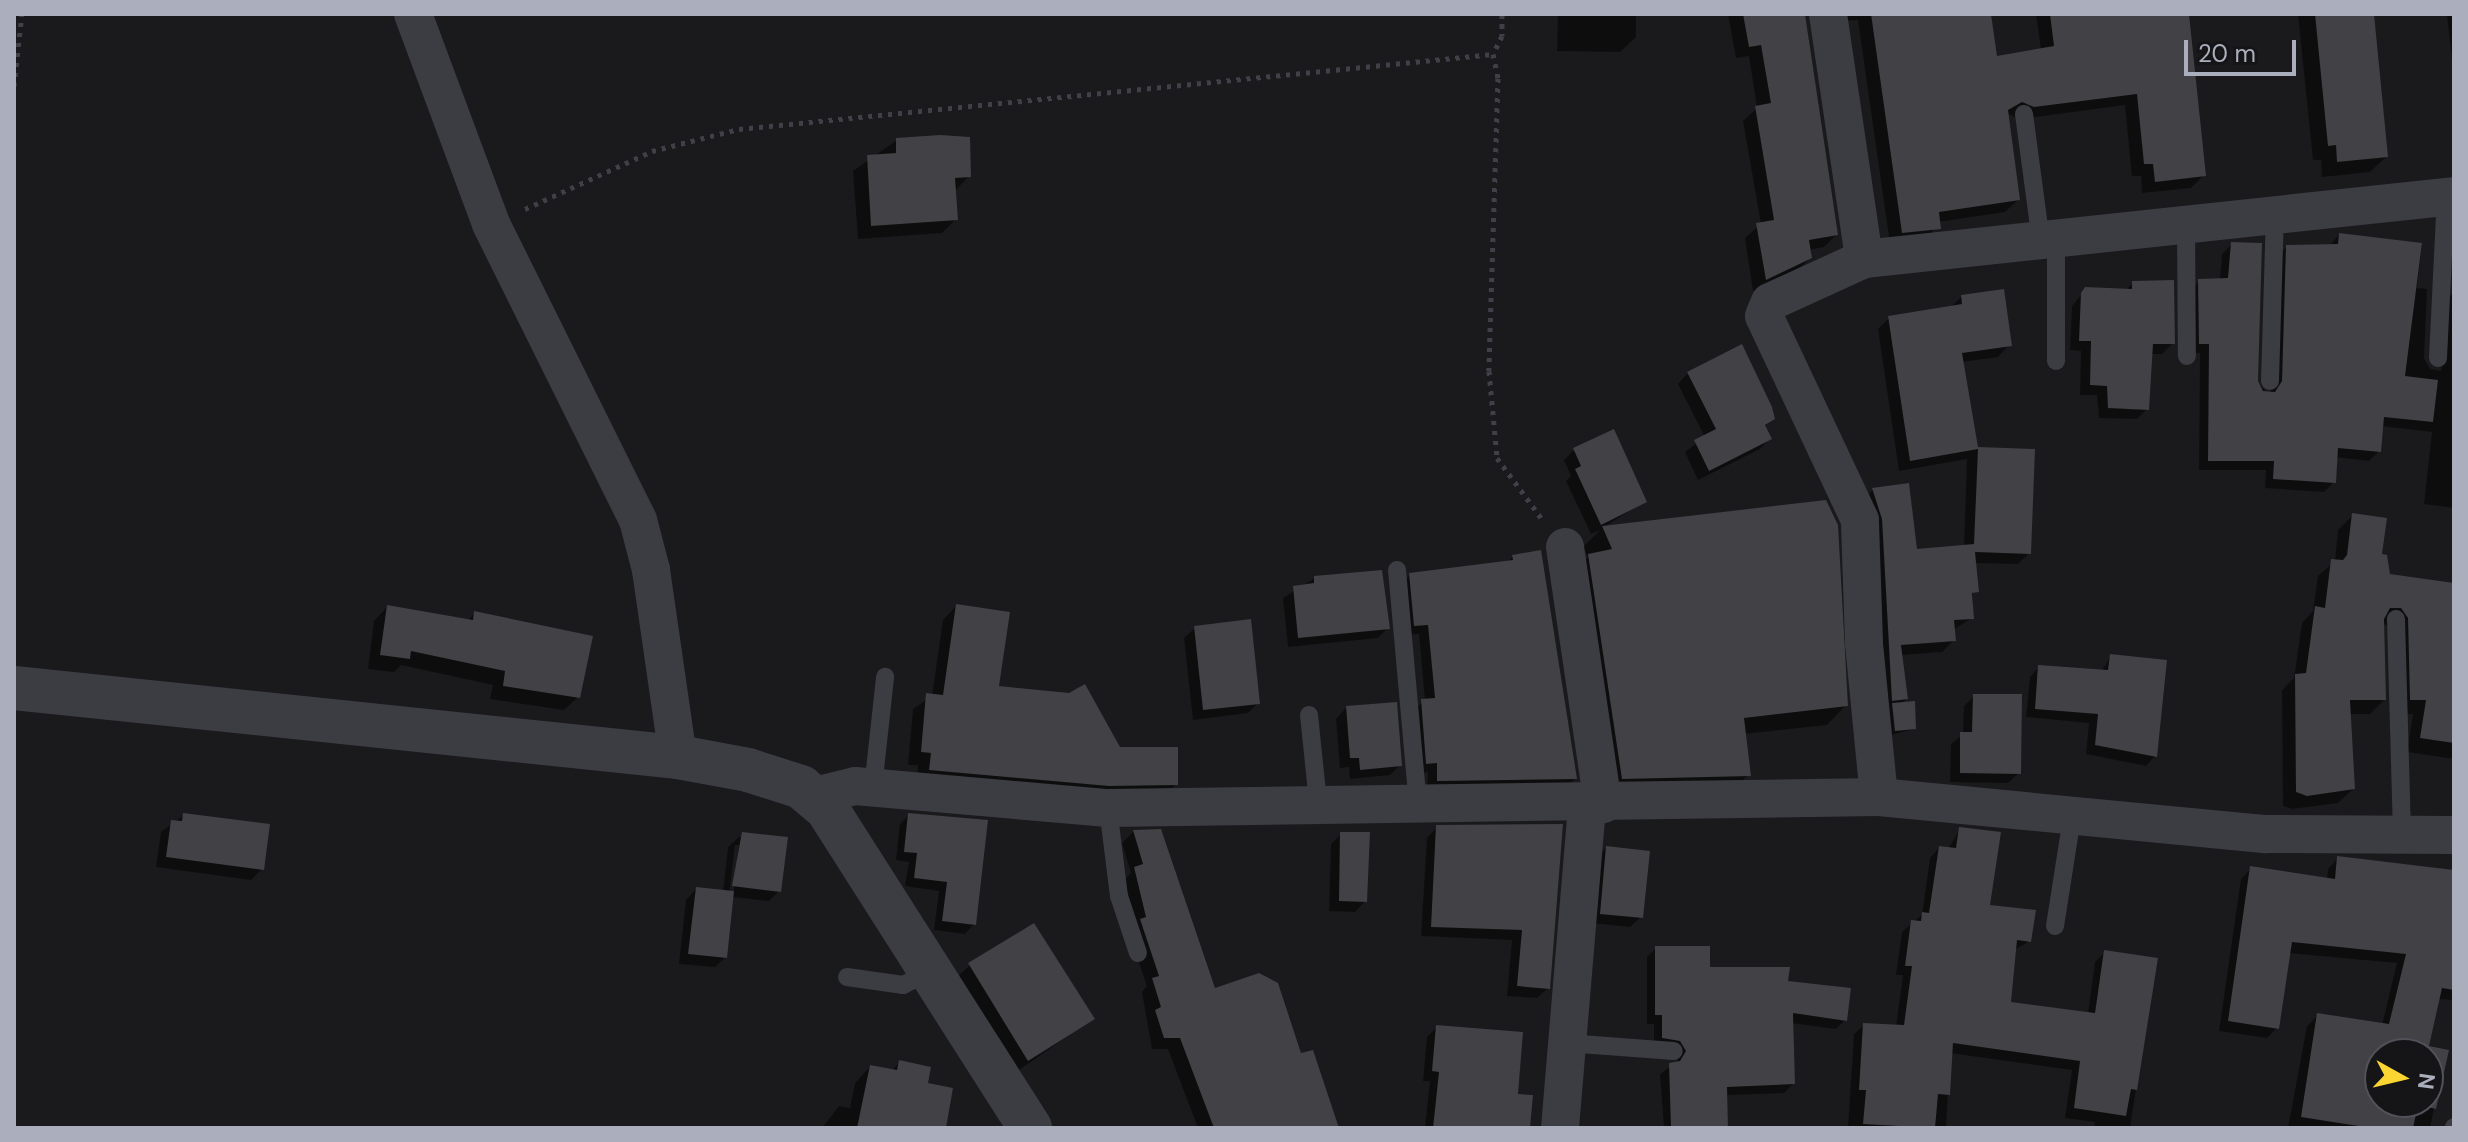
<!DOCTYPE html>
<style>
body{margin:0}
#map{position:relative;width:2468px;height:1142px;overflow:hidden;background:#1a191c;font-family:"DM Sans",sans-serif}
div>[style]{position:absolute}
.shadow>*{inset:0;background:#0007}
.building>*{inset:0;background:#414146}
.path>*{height:5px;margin-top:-2.5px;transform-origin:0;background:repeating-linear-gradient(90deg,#404148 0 4px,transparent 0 10px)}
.service>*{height:18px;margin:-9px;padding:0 9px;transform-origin:9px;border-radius:9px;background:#3c3c43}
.minor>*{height:38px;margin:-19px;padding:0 19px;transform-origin:19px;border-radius:19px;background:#3c3c43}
.tertiary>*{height:44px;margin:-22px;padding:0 22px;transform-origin:22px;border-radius:22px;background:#3c3c43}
span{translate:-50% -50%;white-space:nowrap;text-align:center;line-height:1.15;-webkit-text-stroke:8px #151417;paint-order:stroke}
.frame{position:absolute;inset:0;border:16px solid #abaebc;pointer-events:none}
.north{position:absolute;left:2364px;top:1038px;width:80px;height:80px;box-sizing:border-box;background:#151417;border:2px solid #515259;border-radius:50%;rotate:98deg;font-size:22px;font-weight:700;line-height:32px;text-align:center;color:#abaebc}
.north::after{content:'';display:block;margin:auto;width:28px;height:36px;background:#fbd532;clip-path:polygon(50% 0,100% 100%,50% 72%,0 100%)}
.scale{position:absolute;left:2184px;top:40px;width:112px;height:36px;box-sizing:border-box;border:4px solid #abaebc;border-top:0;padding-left:10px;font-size:24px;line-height:28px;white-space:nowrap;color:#abaebc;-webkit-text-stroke:6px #151417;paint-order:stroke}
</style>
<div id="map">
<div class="shadow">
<i style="clip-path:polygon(1558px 14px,1636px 14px,1636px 37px,1620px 52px,1557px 51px)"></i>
<i style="clip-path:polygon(1728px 14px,1805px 14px,1836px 235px,1824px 247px,1809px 250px,1810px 258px,1797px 271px,1753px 291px,1745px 238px,1761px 224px,1743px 121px,1757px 108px,1749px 56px,1736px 58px)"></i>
<i style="clip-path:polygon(1831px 14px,1991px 14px,1995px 58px,2041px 50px,2036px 14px,2187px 14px,2204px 175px,2191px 188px,2142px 193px,2141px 176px,2132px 176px,2125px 105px,2020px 119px,2006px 113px,2018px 200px,2005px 212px,1938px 222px,1927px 240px,1890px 244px,1858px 20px,1836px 21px)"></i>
<i style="clip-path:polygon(2298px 14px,2370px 14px,2386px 157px,2370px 172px,2322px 177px,2321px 160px,2313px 160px)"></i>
<i style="clip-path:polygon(2447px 14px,2454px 14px,2454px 80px)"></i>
<i style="clip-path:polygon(897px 140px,969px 176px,954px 192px,956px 219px,942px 233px,858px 239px,853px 171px)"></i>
<i style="clip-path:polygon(2339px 235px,2422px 245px,2417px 288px,2427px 289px,2424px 358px,2430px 369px,2441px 371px,2444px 302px,2454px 292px,2454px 508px,2424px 504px,2432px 432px,2381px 426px,2379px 451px,2369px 461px,2335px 457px,2334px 482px,2324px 492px,2265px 488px,2266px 470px,2199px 470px,2200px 353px,2190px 353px,2190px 291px,2199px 281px,2220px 280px,2222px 254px,2232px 244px,2256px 381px,2270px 396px,2277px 256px,2287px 247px,2330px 245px)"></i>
<i style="clip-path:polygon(2133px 283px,2173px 343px,2162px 354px,2150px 354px,2147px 409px,2137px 419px,2099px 418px,2097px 395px,2080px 395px,2081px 351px,2070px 350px,2072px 306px,2086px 289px,2125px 291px)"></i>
<i style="clip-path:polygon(1961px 297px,2009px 345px,1998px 357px,1962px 362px,1976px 448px,2032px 451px,2029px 553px,2018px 564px,1974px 563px,1972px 618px,1953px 630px,1954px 640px,1942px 652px,1901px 655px,1906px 699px,1900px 705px,1914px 729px,1891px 735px,1862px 501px,1873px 490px,1915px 551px,1964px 547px,1967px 459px,1899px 471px,1878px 329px,1889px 318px,1950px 308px)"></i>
<i style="clip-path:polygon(1688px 373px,1773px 419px,1764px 427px,1770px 438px,1760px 449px,1698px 480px,1685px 452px,1705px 437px,1678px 384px)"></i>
<i style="clip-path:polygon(1574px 450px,1645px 501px,1604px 527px,1846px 705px,1827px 725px,1744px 734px,1748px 775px,1729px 794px,1603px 797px,1570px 575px,1588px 557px,1583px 547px,1600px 530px,1591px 534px,1566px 481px,1571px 476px,1564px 460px)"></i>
<i style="clip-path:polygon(2353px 515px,2389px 576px,2454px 585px,2454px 759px,2407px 752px,2413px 714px,2397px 714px,2394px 632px,2382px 622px,2384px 700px,2370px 714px,2349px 714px,2353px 789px,2338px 803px,2292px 809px,2283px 806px,2282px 690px,2294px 678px,2302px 623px,2313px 611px,2318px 576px,2335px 561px,2338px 530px)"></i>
<i style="clip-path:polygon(1513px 556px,1575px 779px,1565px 788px,1427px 791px,1428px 772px,1417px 773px,1411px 711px,1425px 701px,1419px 634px,1405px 635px,1400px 585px,1410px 575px,1507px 563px)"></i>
<i style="clip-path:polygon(1315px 578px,1388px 628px,1378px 638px,1288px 647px,1283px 598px)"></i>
<i style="clip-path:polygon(956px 606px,997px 688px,1176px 784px,1163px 798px,917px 783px,918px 765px,908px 765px,913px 709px,932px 696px,943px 620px)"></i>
<i style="clip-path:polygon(387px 607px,467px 621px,475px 613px,578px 697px,564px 710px,490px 699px,493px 685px,401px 665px,394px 672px,368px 669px,374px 621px)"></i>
<i style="clip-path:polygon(1195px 628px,1258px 703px,1248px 713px,1193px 720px,1184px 638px)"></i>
<i style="clip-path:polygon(2111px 656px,2155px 756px,2146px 766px,2086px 754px,2089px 723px,2026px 717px,2030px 677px,2039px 667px,2101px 672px)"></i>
<i style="clip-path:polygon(1974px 696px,2019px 773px,2008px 783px,1950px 782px,1951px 744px,1963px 734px,1964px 706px)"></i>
<i style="clip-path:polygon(1346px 708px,1400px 765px,1390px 775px,1350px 779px,1349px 767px,1340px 768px,1336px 719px)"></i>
<i style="clip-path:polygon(184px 815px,262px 869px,251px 880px,156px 867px,161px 832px)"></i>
<i style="clip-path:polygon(909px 815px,974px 924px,965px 934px,934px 930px,939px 891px,905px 886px,909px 862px,896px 860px,900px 824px)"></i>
<i style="clip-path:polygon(1561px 826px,1548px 988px,1537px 998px,1507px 996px,1512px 940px,1421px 936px,1427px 838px,1437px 827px)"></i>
<i style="clip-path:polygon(1960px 829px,1988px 906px,2030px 941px,2014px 950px,2009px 1004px,2088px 1014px,2095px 962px,2105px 952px,2156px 959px,2130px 1128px,2094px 1128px,2095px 1122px,2065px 1118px,2072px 1070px,1950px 1053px,1946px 1128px,1848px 1128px,1854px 1034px,1864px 1025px,1896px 1027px,1903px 975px,1896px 975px,1902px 932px,1922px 915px,1930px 858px,1939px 848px,1948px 849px)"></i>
<i style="clip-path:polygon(1159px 831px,1214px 991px,1300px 1056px,1337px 1128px,1198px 1128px,1168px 1049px,1152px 1049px,1142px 992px,1147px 986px,1129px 933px,1123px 881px,1131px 873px,1122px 843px,1133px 832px)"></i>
<i style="clip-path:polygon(1341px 834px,1365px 901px,1355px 912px,1329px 911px,1331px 844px)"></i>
<i style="clip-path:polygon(evenodd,739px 837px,785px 839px,779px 891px,769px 901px,732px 897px,726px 957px,715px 967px,679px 964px,686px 900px,696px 889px,723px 892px,728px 847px,739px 837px,735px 845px,739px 845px,733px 896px,729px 896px,735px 845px)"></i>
<i style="clip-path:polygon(1606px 848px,1641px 917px,1630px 927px,1591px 923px,1596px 859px)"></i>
<i style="clip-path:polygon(evenodd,2338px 858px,2454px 872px,2454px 1000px,2438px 999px,2426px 1047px,2446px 1051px,2430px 1128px,2288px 1128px,2307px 1026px,2317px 1016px,2382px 1025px,2397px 963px,2288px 953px,2277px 1028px,2267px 1038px,2219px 1031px,2241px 879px,2251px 868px,2327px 880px,2328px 869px,2338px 858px,2380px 1054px,2428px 1054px,2428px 1102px,2380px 1102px,2380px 1054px)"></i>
<i style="clip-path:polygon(1656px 948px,1708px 969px,1786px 983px,1845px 1020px,1836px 1029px,1791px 1023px,1793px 1084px,1784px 1093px,1725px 1095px,1727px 1128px,1664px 1128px,1660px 1074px,1678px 1061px,1671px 1049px,1654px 1047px,1654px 1024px,1647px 1024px,1647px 957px)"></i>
<i style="clip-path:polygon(970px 965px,1092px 1019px,1012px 1075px,954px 980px)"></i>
<i style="clip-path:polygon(1437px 1027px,1516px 1095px,1528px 1128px,1425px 1128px,1430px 1081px,1423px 1081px,1427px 1037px)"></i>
<i style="clip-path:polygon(899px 1063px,925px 1085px,944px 1128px,822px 1128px,839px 1106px,850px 1108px,855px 1083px,870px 1067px,891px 1071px)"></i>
</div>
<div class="building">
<i style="clip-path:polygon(1743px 14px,1805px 14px,1838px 235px,1809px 240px,1812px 258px,1766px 280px,1756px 223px,1774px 220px,1755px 106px,1771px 103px,1761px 45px,1749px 47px)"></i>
<i style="clip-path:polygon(1871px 14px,1991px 14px,1997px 56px,2054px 46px,2050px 14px,2189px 14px,2206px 176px,2155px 182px,2153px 164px,2144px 164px,2137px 94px,2034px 107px,2022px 102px,2008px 110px,2020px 200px,1939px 212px,1941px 229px,1902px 233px)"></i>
<i style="clip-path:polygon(2315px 14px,2374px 14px,2388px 157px,2337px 162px,2336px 145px,2328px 146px)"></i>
<i style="clip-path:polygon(940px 135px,970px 137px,971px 177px,955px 178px,958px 220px,871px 226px,867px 155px,896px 153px,896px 138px)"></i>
<i style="clip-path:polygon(2339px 233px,2422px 243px,2405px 376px,2438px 380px,2433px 422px,2384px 417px,2381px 452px,2338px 448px,2336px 483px,2273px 479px,2274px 461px,2208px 461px,2209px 344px,2199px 344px,2198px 279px,2228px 278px,2231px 242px,2262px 243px,2258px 381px,2263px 391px,2275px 392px,2282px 381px,2286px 245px,2338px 244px)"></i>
<i style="clip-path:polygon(2174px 280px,2175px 344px,2153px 344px,2149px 410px,2108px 408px,2107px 386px,2090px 385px,2091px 341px,2079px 341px,2081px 293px,2085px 287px,2132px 289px,2132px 281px)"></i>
<i style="clip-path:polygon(2004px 289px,2012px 346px,1962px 353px,1978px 447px,2035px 449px,2031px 554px,1975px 552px,1979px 592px,1972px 593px,1974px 619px,1954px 620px,1956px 641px,1901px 645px,1908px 699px,1892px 701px,1882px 519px,1872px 488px,1909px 483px,1917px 549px,1974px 544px,1978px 449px,1910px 461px,1888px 316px,1962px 304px,1961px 295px)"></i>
<i style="clip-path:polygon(1742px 344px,1772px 407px,1775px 419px,1765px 425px,1772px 439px,1709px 471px,1694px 440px,1716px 429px,1687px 372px)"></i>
<i style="clip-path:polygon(1614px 429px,1647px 502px,1601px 525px,1575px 469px,1581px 466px,1573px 448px)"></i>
<i style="clip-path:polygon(1826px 500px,1838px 525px,1848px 706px,1744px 718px,1751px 776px,1622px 779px,1588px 554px,1612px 549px,1602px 526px)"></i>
<i style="clip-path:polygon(2352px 513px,2387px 518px,2382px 554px,2387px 555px,2390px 574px,2454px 583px,2454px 743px,2420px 738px,2426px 700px,2410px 700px,2408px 618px,2401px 608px,2390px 608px,2384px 619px,2386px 700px,2350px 700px,2355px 789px,2307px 796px,2296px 792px,2295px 674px,2306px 673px,2315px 606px,2325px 608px,2331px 559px,2343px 560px,2347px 555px)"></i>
<i style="clip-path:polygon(1541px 550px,1577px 779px,1437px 781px,1437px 763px,1426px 764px,1421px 699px,1435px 698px,1428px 625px,1414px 626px,1409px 573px,1513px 560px,1512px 555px)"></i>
<i style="clip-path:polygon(1382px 570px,1390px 629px,1298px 638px,1293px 586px,1314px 583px,1314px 576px)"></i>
<i style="clip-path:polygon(956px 604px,1010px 612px,999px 686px,1069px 693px,1085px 684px,1120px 747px,1178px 747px,1178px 785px,1109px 786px,929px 770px,931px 753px,921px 752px,926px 693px,943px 695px)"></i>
<i style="clip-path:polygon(387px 605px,473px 620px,474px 611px,593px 636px,580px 698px,503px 686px,505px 671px,411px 651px,410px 659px,380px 655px)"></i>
<i style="clip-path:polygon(1251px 619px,1260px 704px,1203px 710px,1194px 626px)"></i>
<i style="clip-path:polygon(2110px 654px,2167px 660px,2157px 757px,2095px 745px,2098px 714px,2035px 709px,2038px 665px,2108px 670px)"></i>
<i style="clip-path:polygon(1973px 694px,2022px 694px,2021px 774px,1960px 773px,1960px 732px,1972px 732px)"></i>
<i style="clip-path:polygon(1915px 701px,1916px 729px,1895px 731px,1892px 703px)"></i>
<i style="clip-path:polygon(1397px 702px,1402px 766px,1360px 770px,1359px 758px,1350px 758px,1346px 706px)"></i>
<i style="clip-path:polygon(183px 813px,270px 824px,264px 870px,166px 857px,171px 820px,182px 821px)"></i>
<i style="clip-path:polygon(908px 813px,988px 820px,976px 925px,942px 921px,947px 882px,914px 878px,917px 853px,904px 852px)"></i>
<i style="clip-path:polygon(1563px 824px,1550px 989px,1517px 986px,1522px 930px,1431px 927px,1436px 825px)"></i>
<i style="clip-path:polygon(1959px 827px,2001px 832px,1990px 905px,2036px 910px,2031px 942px,2017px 940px,2011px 1002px,2095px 1013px,2104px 950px,2158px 958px,2137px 1090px,2131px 1089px,2126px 1116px,2074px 1108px,2080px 1061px,1953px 1043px,1950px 1095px,1938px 1094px,1935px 1128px,1863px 1124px,1866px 1090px,1859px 1090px,1863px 1023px,1904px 1025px,1912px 966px,1905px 966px,1911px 920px,1921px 921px,1922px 912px,1929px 913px,1939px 846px,1956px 848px)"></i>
<i style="clip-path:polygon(1161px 829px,1215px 988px,1259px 973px,1278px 983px,1301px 1053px,1313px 1050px,1339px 1128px,1214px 1128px,1180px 1038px,1164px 1038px,1155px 1010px,1161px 1007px,1152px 978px,1159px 976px,1140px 919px,1146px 917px,1134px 867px,1143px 864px,1133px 830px)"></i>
<i style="clip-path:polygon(742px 832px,788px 837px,781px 892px,732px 886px)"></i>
<i style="clip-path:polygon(1340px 832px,1370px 832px,1367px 902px,1339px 901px)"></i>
<i style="clip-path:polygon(1606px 846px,1650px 851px,1643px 918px,1600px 914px)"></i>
<i style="clip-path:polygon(evenodd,2337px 856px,2454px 870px,2454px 990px,2442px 988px,2429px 1046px,2449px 1050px,2436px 1109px,2418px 1105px,2413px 1128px,2371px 1128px,2301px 1117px,2317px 1013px,2389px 1024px,2406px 954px,2292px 942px,2279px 1029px,2228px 1021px,2250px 866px,2335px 879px,2337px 856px,2380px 1054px,2428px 1054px,2428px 1102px,2380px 1102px,2380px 1054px)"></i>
<i style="clip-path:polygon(696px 887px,734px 891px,727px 958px,688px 954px)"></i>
<i style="clip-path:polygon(1034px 923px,1095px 1019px,1028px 1061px,968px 963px)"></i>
<i style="clip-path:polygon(1655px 946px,1710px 946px,1710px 967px,1790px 967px,1788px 981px,1851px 988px,1847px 1021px,1793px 1013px,1795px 1084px,1727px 1087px,1728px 1128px,1671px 1128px,1669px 1063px,1680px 1061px,1686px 1051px,1680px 1041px,1662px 1038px,1662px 1015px,1655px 1015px)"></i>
<i style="clip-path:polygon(1436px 1025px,1523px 1032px,1518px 1094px,1533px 1095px,1530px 1128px,1433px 1128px,1439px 1072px,1432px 1071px)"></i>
<i style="clip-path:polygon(899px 1060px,931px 1067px,928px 1083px,953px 1088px,946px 1128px,857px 1128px,870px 1065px,897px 1070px)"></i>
</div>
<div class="path">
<i style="left:1502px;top:14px;width:22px;rotate:90deg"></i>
<i style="left:1502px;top:36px;width:20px;rotate:117deg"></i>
<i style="left:1493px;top:54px;width:25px;rotate:78deg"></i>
<i style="left:1498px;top:78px;width:293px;rotate:91.8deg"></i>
<i style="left:1489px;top:371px;width:87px;rotate:84.7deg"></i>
<i style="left:1497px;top:458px;width:76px;rotate:53.6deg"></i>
<i style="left:14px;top:86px;width:72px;rotate:-83.7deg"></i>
<i style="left:525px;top:209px;width:140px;rotate:-24.5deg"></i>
<i style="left:652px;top:151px;width:90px;rotate:-14.2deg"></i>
<i style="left:739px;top:129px;width:758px;rotate:-5.68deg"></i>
</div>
<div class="service">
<i style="left:2024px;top:114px;width:128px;rotate:82.4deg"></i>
<i style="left:2186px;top:226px;width:130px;rotate:89.6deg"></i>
<i style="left:2438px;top:358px;width:161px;rotate:-87.2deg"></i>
<i style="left:2056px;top:361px;width:122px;rotate:-90deg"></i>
<i style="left:2270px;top:381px;width:164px;rotate:-88.3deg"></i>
<i style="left:1397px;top:570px;width:237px;rotate:84.9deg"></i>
<i style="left:2396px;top:619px;width:216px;rotate:88.4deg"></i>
<i style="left:1309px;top:715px;width:87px;rotate:84.1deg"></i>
<i style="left:873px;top:788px;width:112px;rotate:-83.8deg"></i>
<i style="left:1108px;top:808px;width:89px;rotate:82.9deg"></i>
<i style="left:1119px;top:896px;width:60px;rotate:71.6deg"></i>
<i style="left:2055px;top:926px;width:109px;rotate:-81.1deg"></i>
<i style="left:847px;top:977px;width:57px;rotate:8.1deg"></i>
<i style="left:903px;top:985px;width:30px;rotate:-26deg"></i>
<i style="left:1567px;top:1043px;width:107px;rotate:4.3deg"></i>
<i style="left:2454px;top:1128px;width:1px;rotate:-90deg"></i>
</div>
<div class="minor">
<i style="left:413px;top:14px;width:224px;rotate:69.6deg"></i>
<i style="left:491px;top:224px;width:330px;rotate:63.6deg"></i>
<i style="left:638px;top:520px;width:52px;rotate:75.4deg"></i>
<i style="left:651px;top:570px;width:189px;rotate:81.8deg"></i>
<i style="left:1828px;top:14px;width:248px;rotate:81.6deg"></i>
<i style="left:1565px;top:547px;width:260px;rotate:81.6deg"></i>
<i style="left:815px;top:796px;width:41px;rotate:-14deg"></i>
<i style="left:855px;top:786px;width:254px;rotate:5deg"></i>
<i style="left:1108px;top:808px;width:771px;rotate:-0.82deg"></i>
<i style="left:1879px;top:797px;width:389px;rotate:5.5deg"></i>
<i style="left:2266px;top:834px;width:188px;rotate:0.3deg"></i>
<i style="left:1879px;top:797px;width:155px;rotate:-95.6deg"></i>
<i style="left:1864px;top:643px;width:123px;rotate:-91.9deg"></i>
<i style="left:1860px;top:520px;width:225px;rotate:-115.2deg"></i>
<i style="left:1764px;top:316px;width:15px;rotate:-67deg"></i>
<i style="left:1770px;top:302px;width:103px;rotate:-24.6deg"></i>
<i style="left:1864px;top:259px;width:593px;rotate:-6.09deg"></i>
<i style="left:1560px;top:1128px;width:324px;rotate:-85.2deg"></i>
</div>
<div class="tertiary">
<i style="left:14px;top:688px;width:668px;rotate:5.93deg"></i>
<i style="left:678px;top:757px;width:71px;rotate:10.5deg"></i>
<i style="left:748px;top:770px;width:56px;rotate:17.8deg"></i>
<i style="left:801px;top:787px;width:34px;rotate:40deg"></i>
<i style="left:827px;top:809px;width:378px;rotate:57.5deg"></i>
</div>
<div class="frame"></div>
<div class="north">N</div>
<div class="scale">20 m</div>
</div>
